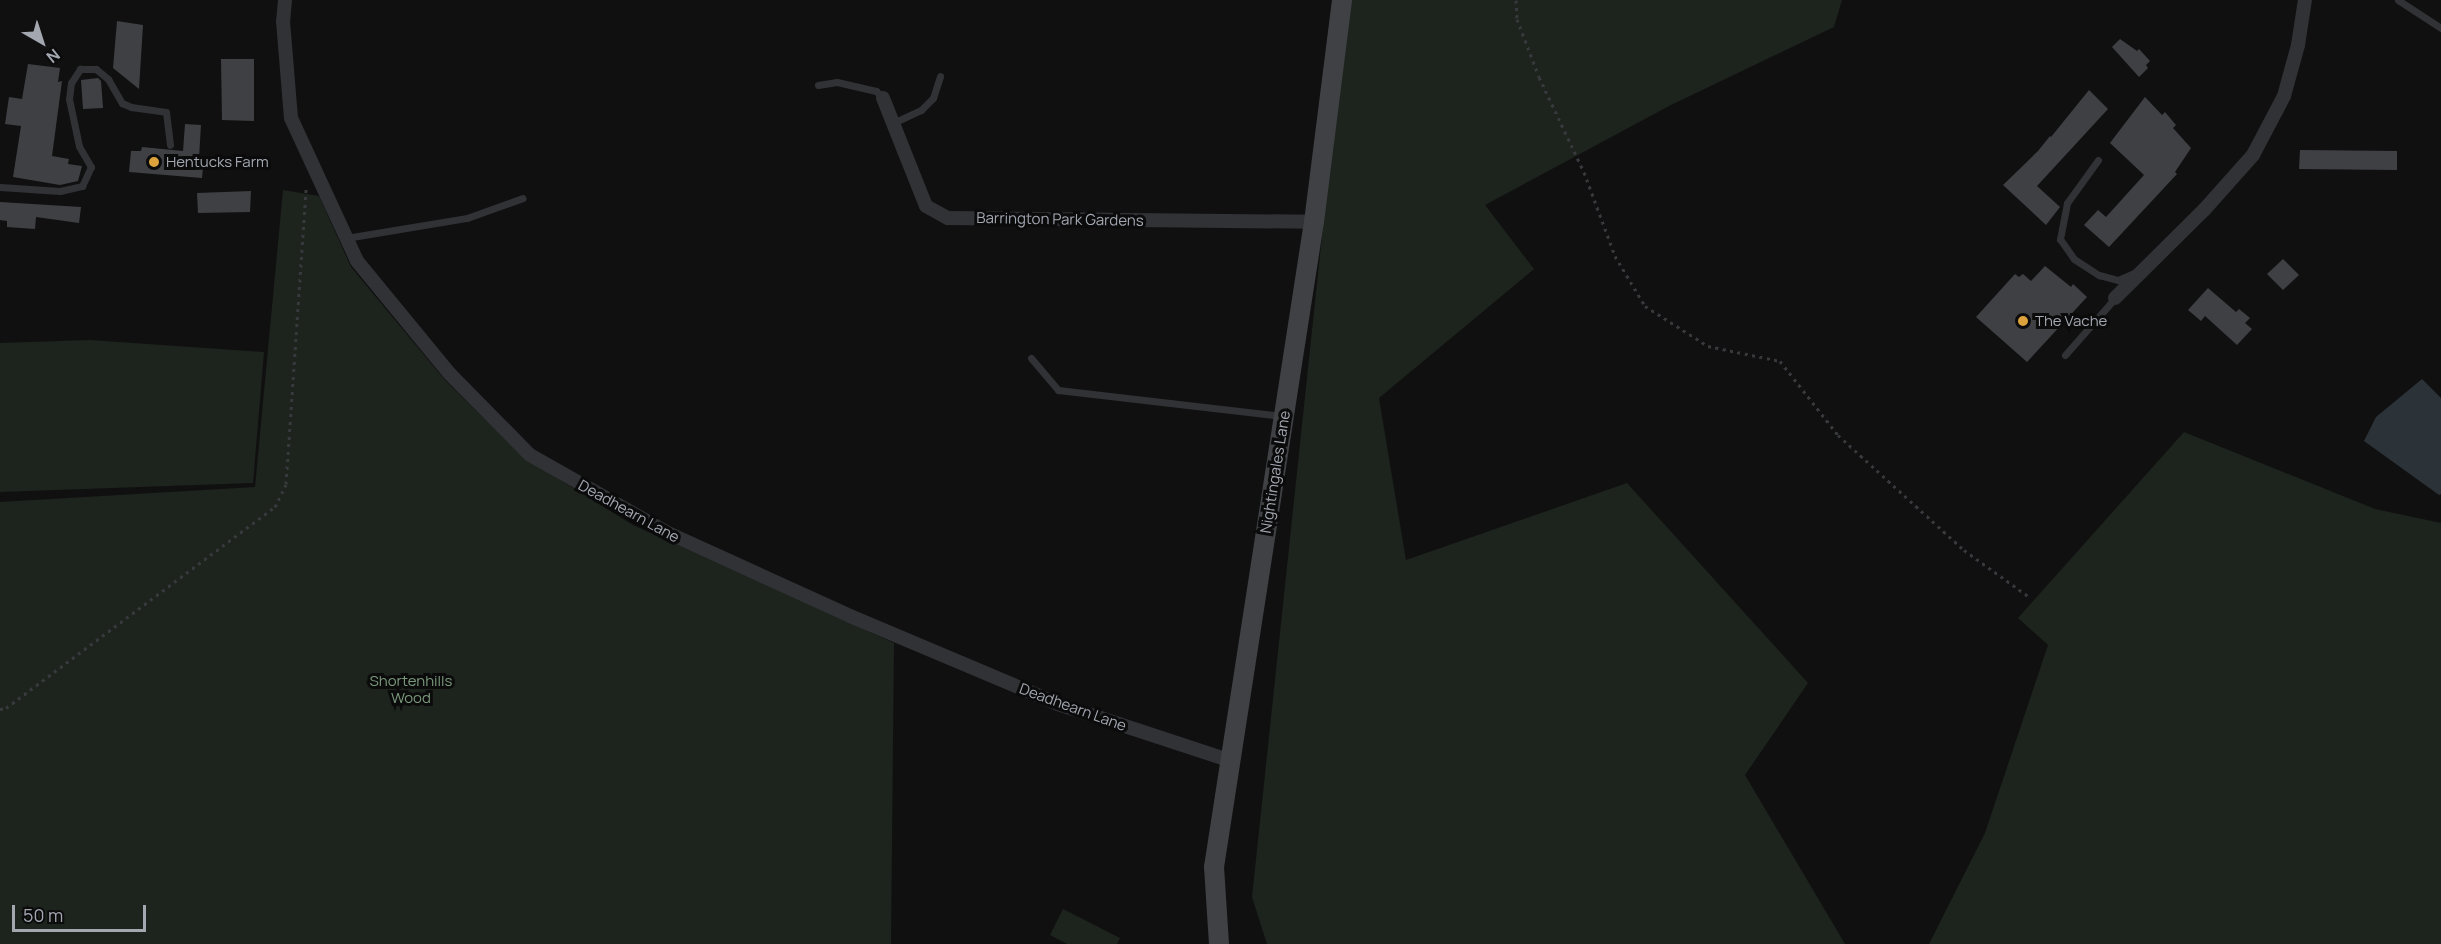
<!DOCTYPE html>
<style>
body{margin:0}
#map{position:relative;width:2441px;height:944px;overflow:hidden;background:#101011;font-family:Manrope,sans-serif}
div>[style]{position:absolute}
.green>*{inset:0;background:#1d231d}
.water>*{inset:0;background:#2b3238}
.building>*{inset:0;background:#3f4044}
.path>*{height:3px;margin-top:-1.5px;transform-origin:0;background:repeating-linear-gradient(90deg,#37393c 0 3px,transparent 0 7.5px)}
.lane>*{height:7px;margin:-3.5px;padding:0 3.5px;transform-origin:3.5px;border-radius:3.5px;background:#313235}
.street>*{height:14px;margin:-7px;padding:0 7px;transform-origin:7px;border-radius:7px;background:#313235}
.secondary>*{height:20px;margin:-10px;padding:0 10px;transform-origin:10px;border-radius:10px;background:#3f4145}
.dots>*{width:16px;height:16px;translate:-50% -50%;box-sizing:border-box;border:3px solid #0b0b0c;border-radius:50%}
span{translate:-50% -50%;white-space:nowrap;text-align:center;line-height:1.15;-webkit-text-stroke:6px #0b0b0c;paint-order:stroke}
.poi-label{font-size:15px;color:#a2a7b0}
.left{translate:0 -50%;text-align:left}
.street-label{font-size:15px;color:#a2a7b0}
.park-label{font-size:15px;color:#7b997c}
.north{position:absolute;left:12px;top:12px;width:60px;height:60px;-webkit-text-stroke:4px #0b0b0c;paint-order:stroke;rotate:141deg;font-size:16px;font-weight:700;line-height:24px;text-align:center;color:#a2a7b0}
.north::after{content:'';display:block;margin:auto;width:21px;height:27px;background:#a2a7b0;clip-path:polygon(50% 0,100% 100%,50% 72%,0 100%)}
.scale{position:absolute;left:12px;top:905px;width:134px;height:27px;box-sizing:border-box;border:3px solid #a2a7b0;border-top:0;padding-left:8px;font-size:18px;line-height:21px;white-space:nowrap;color:#a2a7b0;-webkit-text-stroke:4px #0b0b0c;paint-order:stroke}
</style>
<div id="map">
<div class="green">
<i style="clip-path:polygon(1347px 0,1842px 0,1834px 27px,1669px 106px,1485px 205px,1534px 269px,1379px 398px,1406px 560px,1627px 483px,1808px 683px,1745px 775px,1845px 944px,1267px 944px,1252px 897px)"></i>
<i style="clip-path:polygon(283px 190px,319px 196px,351px 267px,444px 379px,523px 457px,633px 525px,894px 643px,891px 944px,0 944px,0 502px,255px 487px)"></i>
<i style="clip-path:polygon(90px 340px,264px 352px,253px 483px,0 492px,0 343px)"></i>
<i style="clip-path:polygon(2184px 432px,2375px 509px,2441px 523px,2441px 944px,1929px 944px,1985px 833px,2048px 645px,2018px 618px)"></i>
<i style="clip-path:polygon(1063px 909px,1120px 938px,1117px 944px,1067px 944px,1050px 935px)"></i>
</div>
<div class="water">
<i style="clip-path:polygon(2422px 379px,2441px 398px,2441px 494px,2439px 495px,2364px 441px,2376px 417px)"></i>
</div>
<div class="building">
<i style="clip-path:polygon(117px 21px,143px 25px,139px 89px,113px 68px)"></i>
<i style="clip-path:polygon(2120px 39px,2137px 51px,2139px 49px,2150px 61px,2146px 65px,2148px 68px,2139px 77px,2112px 47px)"></i>
<i style="clip-path:polygon(221px 59px,254px 59px,254px 121px,222px 120px)"></i>
<i style="clip-path:polygon(28px 64px,60px 68px,58px 82px,62px 81px,52px 156px,69px 159px,68px 164px,82px 166px,78px 181px,60px 185px,13px 177px,21px 126px,5px 124px,9px 97px,22px 99px)"></i>
<i style="clip-path:polygon(98px 78px,101px 81px,103px 108px,83px 109px,81px 80px)"></i>
<i style="clip-path:polygon(2089px 90px,2108px 109px,2037px 186px,2060px 207px,2046px 225px,2003px 185px,2038px 151px,2050px 136px,2051px 137px)"></i>
<i style="clip-path:polygon(2145px 97px,2162px 115px,2165px 112px,2176px 125px,2173px 128px,2191px 148px,2175px 172px,2177px 174px,2109px 247px,2084px 225px,2098px 210px,2106px 217px,2144px 175px,2110px 143px)"></i>
<i style="clip-path:polygon(185px 124px,201px 125px,199px 158px,204px 158px,202px 178px,129px 172px,131px 151px,141px 151px,142px 147px,183px 151px)"></i>
<i style="clip-path:polygon(2300px 150px,2397px 151px,2397px 170px,2299px 169px)"></i>
<i style="clip-path:polygon(251px 191px,250px 212px,198px 213px,197px 193px)"></i>
<i style="clip-path:polygon(0 202px,81px 207px,79px 223px,36px 217px,35px 229px,7px 227px,7px 221px,0 220px)"></i>
<i style="clip-path:polygon(2283px 259px,2299px 275px,2283px 290px,2267px 274px)"></i>
<i style="clip-path:polygon(2045px 266px,2071px 287px,2073px 284px,2087px 297px,2027px 362px,1976px 317px,2015px 274px,2019px 277px,2023px 274px,2031px 281px)"></i>
<i style="clip-path:polygon(2208px 288px,2236px 312px,2239px 309px,2250px 318px,2245px 323px,2252px 329px,2237px 345px,2205px 316px,2201px 321px,2188px 310px)"></i>
</div>
<div class="path">
<i style="left:1516px;top:0;width:19px;rotate:87deg"></i>
<i style="left:1517px;top:19px;width:62px;rotate:69.2deg"></i>
<i style="left:1539px;top:77px;width:105px;rotate:64.7deg"></i>
<i style="left:1584px;top:172px;width:90px;rotate:69.7deg"></i>
<i style="left:1615px;top:256px;width:58px;rotate:59deg"></i>
<i style="left:1645px;top:306px;width:75px;rotate:32.4deg"></i>
<i style="left:1708px;top:346px;width:74px;rotate:11.8deg"></i>
<i style="left:1780px;top:361px;width:94px;rotate:51.9deg"></i>
<i style="left:1838px;top:435px;width:171px;rotate:42.4deg"></i>
<i style="left:1964px;top:550px;width:79px;rotate:35.7deg"></i>
<i style="left:0;top:709px;width:6px;rotate:-9deg"></i>
<i style="left:6px;top:708px;width:336px;rotate:-36.8deg"></i>
<i style="left:275px;top:507px;width:25px;rotate:-64deg"></i>
<i style="left:286px;top:484px;width:297px;rotate:-86.1deg"></i>
</div>
<div class="lane">
<i style="left:2398px;top:0;width:51px;rotate:33.1deg"></i>
<i style="left:818px;top:85px;width:19px;rotate:-9deg"></i>
<i style="left:837px;top:82px;width:40px;rotate:13deg"></i>
<i style="left:876px;top:91px;width:10px;rotate:45deg"></i>
<i style="left:893px;top:123px;width:31px;rotate:-25deg"></i>
<i style="left:921px;top:110px;width:17px;rotate:-45deg"></i>
<i style="left:933px;top:98px;width:23px;rotate:-72deg"></i>
<i style="left:2098px;top:160px;width:53px;rotate:125.8deg"></i>
<i style="left:2067px;top:203px;width:37px;rotate:101deg"></i>
<i style="left:2060px;top:239px;width:24px;rotate:55deg"></i>
<i style="left:2074px;top:259px;width:30px;rotate:33deg"></i>
<i style="left:2099px;top:275px;width:20px;rotate:15deg"></i>
<i style="left:2118px;top:280px;width:17px;rotate:-24deg"></i>
<i style="left:0;top:187px;width:60px;rotate:3.8deg"></i>
<i style="left:60px;top:191px;width:23px;rotate:-13deg"></i>
<i style="left:82px;top:186px;width:21px;rotate:-65deg"></i>
<i style="left:91px;top:167px;width:24px;rotate:-120deg"></i>
<i style="left:79px;top:146px;width:48px;rotate:-102deg"></i>
<i style="left:69px;top:99px;width:16px;rotate:-83deg"></i>
<i style="left:71px;top:83px;width:17px;rotate:-57deg"></i>
<i style="left:80px;top:69px;width:16px"></i>
<i style="left:96px;top:69px;width:16px;rotate:40deg"></i>
<i style="left:108px;top:79px;width:28px;rotate:60deg"></i>
<i style="left:122px;top:103px;width:10px;rotate:24deg"></i>
<i style="left:131px;top:107px;width:35px;rotate:8deg"></i>
<i style="left:166px;top:112px;width:33px;rotate:83deg"></i>
<i style="left:346px;top:238px;width:123px;rotate:-9.4deg"></i>
<i style="left:467px;top:218px;width:59px;rotate:-19.7deg"></i>
<i style="left:2065px;top:355px;width:76px;rotate:-48.7deg"></i>
<i style="left:1031px;top:358px;width:42px;rotate:49.8deg"></i>
<i style="left:1058px;top:390px;width:226px;rotate:6.6deg"></i>
</div>
<div class="street">
<i style="left:285px;top:0;width:21px;rotate:95deg"></i>
<i style="left:283px;top:21px;width:97px;rotate:85.3deg"></i>
<i style="left:291px;top:118px;width:157px;rotate:65.2deg"></i>
<i style="left:357px;top:261px;width:145px;rotate:50.6deg"></i>
<i style="left:449px;top:373px;width:115px;rotate:45.4deg"></i>
<i style="left:530px;top:455px;width:159px;rotate:29.5deg"></i>
<i style="left:668px;top:533px;width:200px;rotate:24.5deg"></i>
<i style="left:850px;top:616px;width:226px;rotate:22.9deg"></i>
<i style="left:1058px;top:704px;width:179px;rotate:18.2deg"></i>
<i style="left:883px;top:98px;width:116px;rotate:68.3deg"></i>
<i style="left:926px;top:206px;width:25px;rotate:29deg"></i>
<i style="left:948px;top:218px;width:366px;rotate:0.6deg"></i>
<i style="left:2115px;top:298px;width:125px;rotate:-44.7deg"></i>
<i style="left:2204px;top:210px;width:74px;rotate:-48.3deg"></i>
<i style="left:2253px;top:155px;width:67px;rotate:-62.3deg"></i>
<i style="left:2284px;top:96px;width:53px;rotate:-74.6deg"></i>
<i style="left:2298px;top:45px;width:46px;rotate:-81.2deg"></i>
</div>
<div class="secondary">
<i style="left:1219px;top:944px;width:77px;rotate:-93.7deg"></i>
<i style="left:1214px;top:867px;width:653px;rotate:-81.19deg"></i>
<i style="left:1314px;top:222px;width:224px;rotate:-82.8deg"></i>
</div>
<div class="dots">
<i style="left:154px;top:162px;background:#dca33c"></i>
<i style="left:2023px;top:321px;background:#dca33c"></i>
</div>
<div class="poi-label">
<span class="left" style="left:166px;top:162px">Hentucks Farm</span>
<span class="left" style="left:2035px;top:321px">The Vache</span>
</div>
<div class="street-label">
<span style="left:1060px;top:219px;rotate:1deg">Barrington Park Gardens</span>
<span style="left:1275px;top:472px;rotate:-81deg">Nightingales Lane</span>
<span style="left:629px;top:511px;rotate:29deg">Deadhearn Lane</span>
<span style="left:1073px;top:707px;rotate:20deg">Deadhearn Lane</span>
</div>
<div class="park-label">
<span style="left:411px;top:689px">Shortenhills<br>Wood</span>
</div>
<div class="north">N</div>
<div class="scale">50 m</div>
</div>
